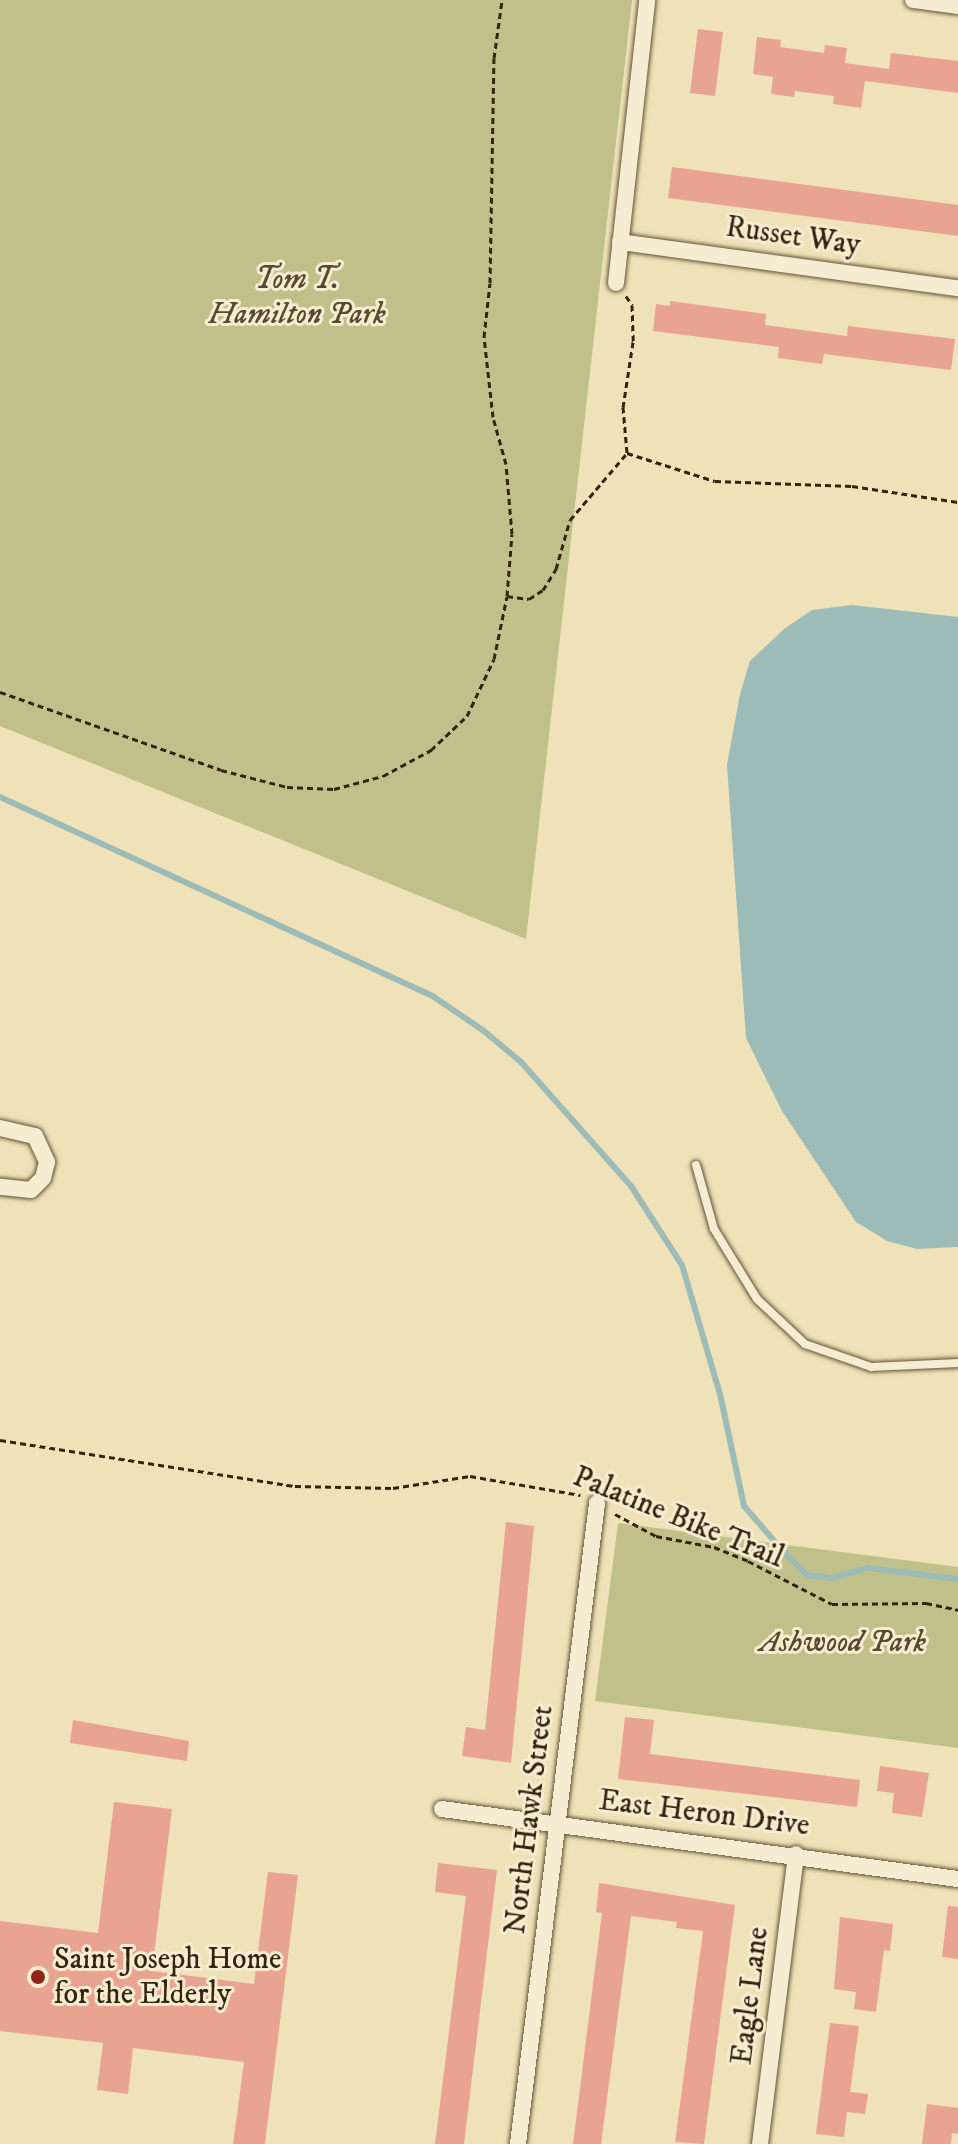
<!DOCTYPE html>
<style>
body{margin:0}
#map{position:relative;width:958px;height:2144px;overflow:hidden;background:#efe2b8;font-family:"IM FELL DW Pica",serif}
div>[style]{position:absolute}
.green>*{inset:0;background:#c0c18a}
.water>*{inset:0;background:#9dbcb7}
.stream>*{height:6px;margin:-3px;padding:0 3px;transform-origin:3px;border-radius:3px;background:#9dbcb7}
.building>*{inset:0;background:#e9a391}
.path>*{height:3px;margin-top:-1.5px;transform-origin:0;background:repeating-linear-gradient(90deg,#34240e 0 6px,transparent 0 10px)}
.roads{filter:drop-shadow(0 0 2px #635438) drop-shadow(0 0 2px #635438)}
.service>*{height:8px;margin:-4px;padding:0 4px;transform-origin:4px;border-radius:4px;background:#f5ecd1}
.minor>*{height:16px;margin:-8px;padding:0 8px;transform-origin:8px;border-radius:8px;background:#f5ecd1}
.dots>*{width:22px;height:22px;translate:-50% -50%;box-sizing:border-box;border:4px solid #f5ecd1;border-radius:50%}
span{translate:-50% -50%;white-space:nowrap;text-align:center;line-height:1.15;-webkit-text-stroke:6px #f5ecd1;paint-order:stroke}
.street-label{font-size:30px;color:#34240e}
.park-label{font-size:30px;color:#574b2d;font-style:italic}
.poi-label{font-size:30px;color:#34240e}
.left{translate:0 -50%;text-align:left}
</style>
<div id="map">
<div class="green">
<i style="clip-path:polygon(0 0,632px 0,526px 939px,0 726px)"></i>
<i style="clip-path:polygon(618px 1523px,958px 1567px,958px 1748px,595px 1701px)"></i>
</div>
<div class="water">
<i style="clip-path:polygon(852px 605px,958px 617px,958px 1247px,917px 1249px,887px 1241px,856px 1222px,782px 1111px,746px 1038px,727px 765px,740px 694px,750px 661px,784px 629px,812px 610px)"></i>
</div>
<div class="stream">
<i style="left:0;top:797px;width:478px;rotate:24.7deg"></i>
<i style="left:434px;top:997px;width:60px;rotate:34.2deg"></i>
<i style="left:484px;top:1031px;width:48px;rotate:40deg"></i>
<i style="left:521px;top:1062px;width:166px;rotate:48.4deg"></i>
<i style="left:631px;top:1186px;width:94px;rotate:57.2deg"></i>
<i style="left:682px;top:1265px;width:134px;rotate:73.6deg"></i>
<i style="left:720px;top:1394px;width:115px;rotate:77.9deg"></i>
<i style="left:744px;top:1506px;width:58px;rotate:49.2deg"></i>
<i style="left:782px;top:1550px;width:35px;rotate:45deg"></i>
<i style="left:807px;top:1575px;width:25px;rotate:7deg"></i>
<i style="left:832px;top:1578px;width:37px;rotate:-16deg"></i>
<i style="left:868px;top:1568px;width:91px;rotate:7deg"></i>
</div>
<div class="building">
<i style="clip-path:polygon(698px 29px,723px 32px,715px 96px,690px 93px)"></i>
<i style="clip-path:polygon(757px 37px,781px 40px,780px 47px,824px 53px,825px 45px,847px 48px,845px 63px,889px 69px,891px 53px,958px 61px,958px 93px,865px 81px,861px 108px,833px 104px,834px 96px,795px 91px,794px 97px,771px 94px,773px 77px,753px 74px)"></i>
<i style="clip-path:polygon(672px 167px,958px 205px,958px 236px,668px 198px)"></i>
<i style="clip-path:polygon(670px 301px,766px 314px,765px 325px,847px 336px,848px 326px,955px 339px,951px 370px,824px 354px,822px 364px,778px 358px,779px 347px,653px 331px,656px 304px,670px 306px)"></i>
<i style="clip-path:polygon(506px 1522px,534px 1526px,511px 1763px,462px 1756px,466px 1727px,485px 1730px)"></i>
<i style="clip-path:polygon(625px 1717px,654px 1720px,650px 1754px,860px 1780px,857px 1807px,618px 1779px)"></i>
<i style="clip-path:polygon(73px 1720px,189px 1741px,187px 1761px,70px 1743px)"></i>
<i style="clip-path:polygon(880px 1766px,929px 1773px,922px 1817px,892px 1813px,894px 1793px,877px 1791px)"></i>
<i style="clip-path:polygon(114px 1802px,172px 1809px,152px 1971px,254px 1984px,268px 1872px,298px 1875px,265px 2144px,233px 2144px,244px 2062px,133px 2048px,128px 2094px,97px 2090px,103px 2043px,0 2031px,0 1921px,98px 1933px)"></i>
<i style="clip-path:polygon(438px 1863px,497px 1870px,464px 2144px,435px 2144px,466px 1896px,435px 1892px)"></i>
<i style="clip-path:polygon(599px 1883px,735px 1905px,704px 2144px,675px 2142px,703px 1931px,676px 1928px,677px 1922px,631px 1916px,601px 2144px,573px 2144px,602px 1913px,596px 1912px)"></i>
<i style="clip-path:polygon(948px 1906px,958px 1907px,958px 1959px,942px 1957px)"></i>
<i style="clip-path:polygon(840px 1917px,893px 1924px,890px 1951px,884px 1950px,876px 2012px,854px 2009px,856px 1992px,834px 1989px)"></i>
<i style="clip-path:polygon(830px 2023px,859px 2026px,850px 2092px,868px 2094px,865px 2114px,847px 2112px,844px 2137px,816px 2134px)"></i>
<i style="clip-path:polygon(927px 2104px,958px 2108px,958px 2134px,952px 2133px,951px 2144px,922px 2144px)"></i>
</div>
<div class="path">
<i style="left:626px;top:296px;width:11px;rotate:56deg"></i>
<i style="left:632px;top:305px;width:37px;rotate:88deg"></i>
<i style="left:633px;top:342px;width:66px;rotate:98.7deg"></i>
<i style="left:623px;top:407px;width:46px;rotate:85deg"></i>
<i style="left:507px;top:596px;width:22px;rotate:8deg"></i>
<i style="left:529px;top:599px;width:17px;rotate:-33deg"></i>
<i style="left:543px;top:590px;width:25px;rotate:-58deg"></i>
<i style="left:556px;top:569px;width:51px;rotate:-74.1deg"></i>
<i style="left:570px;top:520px;width:88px;rotate:-49.6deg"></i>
<i style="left:627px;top:453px;width:92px;rotate:17.7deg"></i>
<i style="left:715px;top:481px;width:137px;rotate:2.1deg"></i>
<i style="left:852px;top:486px;width:107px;rotate:8.6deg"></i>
<i style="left:0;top:692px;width:234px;rotate:19.4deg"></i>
<i style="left:221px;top:770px;width:68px;rotate:14.4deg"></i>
<i style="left:287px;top:787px;width:47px;rotate:2.4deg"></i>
<i style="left:334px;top:789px;width:51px;rotate:-14.9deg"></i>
<i style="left:383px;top:776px;width:55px;rotate:-28.4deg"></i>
<i style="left:431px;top:750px;width:50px;rotate:-43.4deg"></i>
<i style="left:467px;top:716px;width:63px;rotate:-64.7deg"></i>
<i style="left:494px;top:659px;width:64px;rotate:-78.3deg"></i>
<i style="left:507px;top:596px;width:62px;rotate:-85.4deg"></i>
<i style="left:512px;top:534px;width:70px;rotate:-94.9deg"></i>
<i style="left:506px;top:464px;width:49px;rotate:-105.5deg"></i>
<i style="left:493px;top:417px;width:81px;rotate:-96.4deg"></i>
<i style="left:484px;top:337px;width:54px;rotate:-83.7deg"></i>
<i style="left:490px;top:283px;width:225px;rotate:-89deg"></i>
<i style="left:494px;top:58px;width:59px;rotate:-82.1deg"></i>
<i style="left:0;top:1440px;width:299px;rotate:8.9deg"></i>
<i style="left:295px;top:1486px;width:98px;rotate:1.2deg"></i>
<i style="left:393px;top:1488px;width:78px;rotate:-8.9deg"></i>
<i style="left:470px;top:1476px;width:112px;rotate:9.8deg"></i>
<i style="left:615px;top:1514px;width:47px;rotate:28.2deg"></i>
<i style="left:656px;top:1536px;width:59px;rotate:10.7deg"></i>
<i style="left:714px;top:1547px;width:37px;rotate:22deg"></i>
<i style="left:748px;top:1561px;width:94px;rotate:27.1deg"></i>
<i style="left:832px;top:1604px;width:94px;rotate:-0.6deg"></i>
<i style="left:926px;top:1603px;width:33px;rotate:12deg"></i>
</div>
<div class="roads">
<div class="service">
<i style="left:696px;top:1165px;width:66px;rotate:74.3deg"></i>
<i style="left:714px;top:1229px;width:82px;rotate:58.4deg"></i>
<i style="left:757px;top:1299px;width:66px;rotate:43.2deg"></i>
<i style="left:805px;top:1344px;width:70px;rotate:19.2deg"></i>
<i style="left:871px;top:1367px;width:87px;rotate:-2.6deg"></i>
</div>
<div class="minor">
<i style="left:913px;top:0;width:45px;rotate:7.6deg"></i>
<i style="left:620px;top:242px;width:341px;rotate:7.8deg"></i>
<i style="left:616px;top:283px;width:285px;rotate:-83.7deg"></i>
<i style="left:0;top:1128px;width:36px;rotate:13deg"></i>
<i style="left:35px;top:1136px;width:29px;rotate:65deg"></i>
<i style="left:47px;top:1162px;width:16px;rotate:104deg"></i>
<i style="left:43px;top:1178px;width:17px;rotate:135deg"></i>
<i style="left:31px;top:1190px;width:31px;rotate:-174deg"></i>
<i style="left:442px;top:1809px;width:521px;rotate:7.73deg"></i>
<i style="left:518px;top:2144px;width:646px;rotate:-82.97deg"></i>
<i style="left:760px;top:2144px;width:292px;rotate:-82.9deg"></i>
</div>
</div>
<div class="dots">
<i style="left:38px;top:1977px;background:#8f2418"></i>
</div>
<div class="street-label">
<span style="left:793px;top:237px;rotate:8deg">Russet Way</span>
<span style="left:678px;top:1518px;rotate:22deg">Palatine Bike Trail</span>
<span style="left:704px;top:1814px;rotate:7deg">East Heron Drive</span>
<span style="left:530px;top:1820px;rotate:-83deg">North Hawk Street</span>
<span style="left:751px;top:1996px;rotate:-83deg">Eagle Lane</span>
</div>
<div class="park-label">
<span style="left:297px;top:297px">Tom T.<br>Hamilton Park</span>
<span style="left:843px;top:1643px">Ashwood Park</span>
</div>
<div class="poi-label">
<span class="left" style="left:54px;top:1977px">Saint Joseph Home<br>for the Elderly</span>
</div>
</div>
